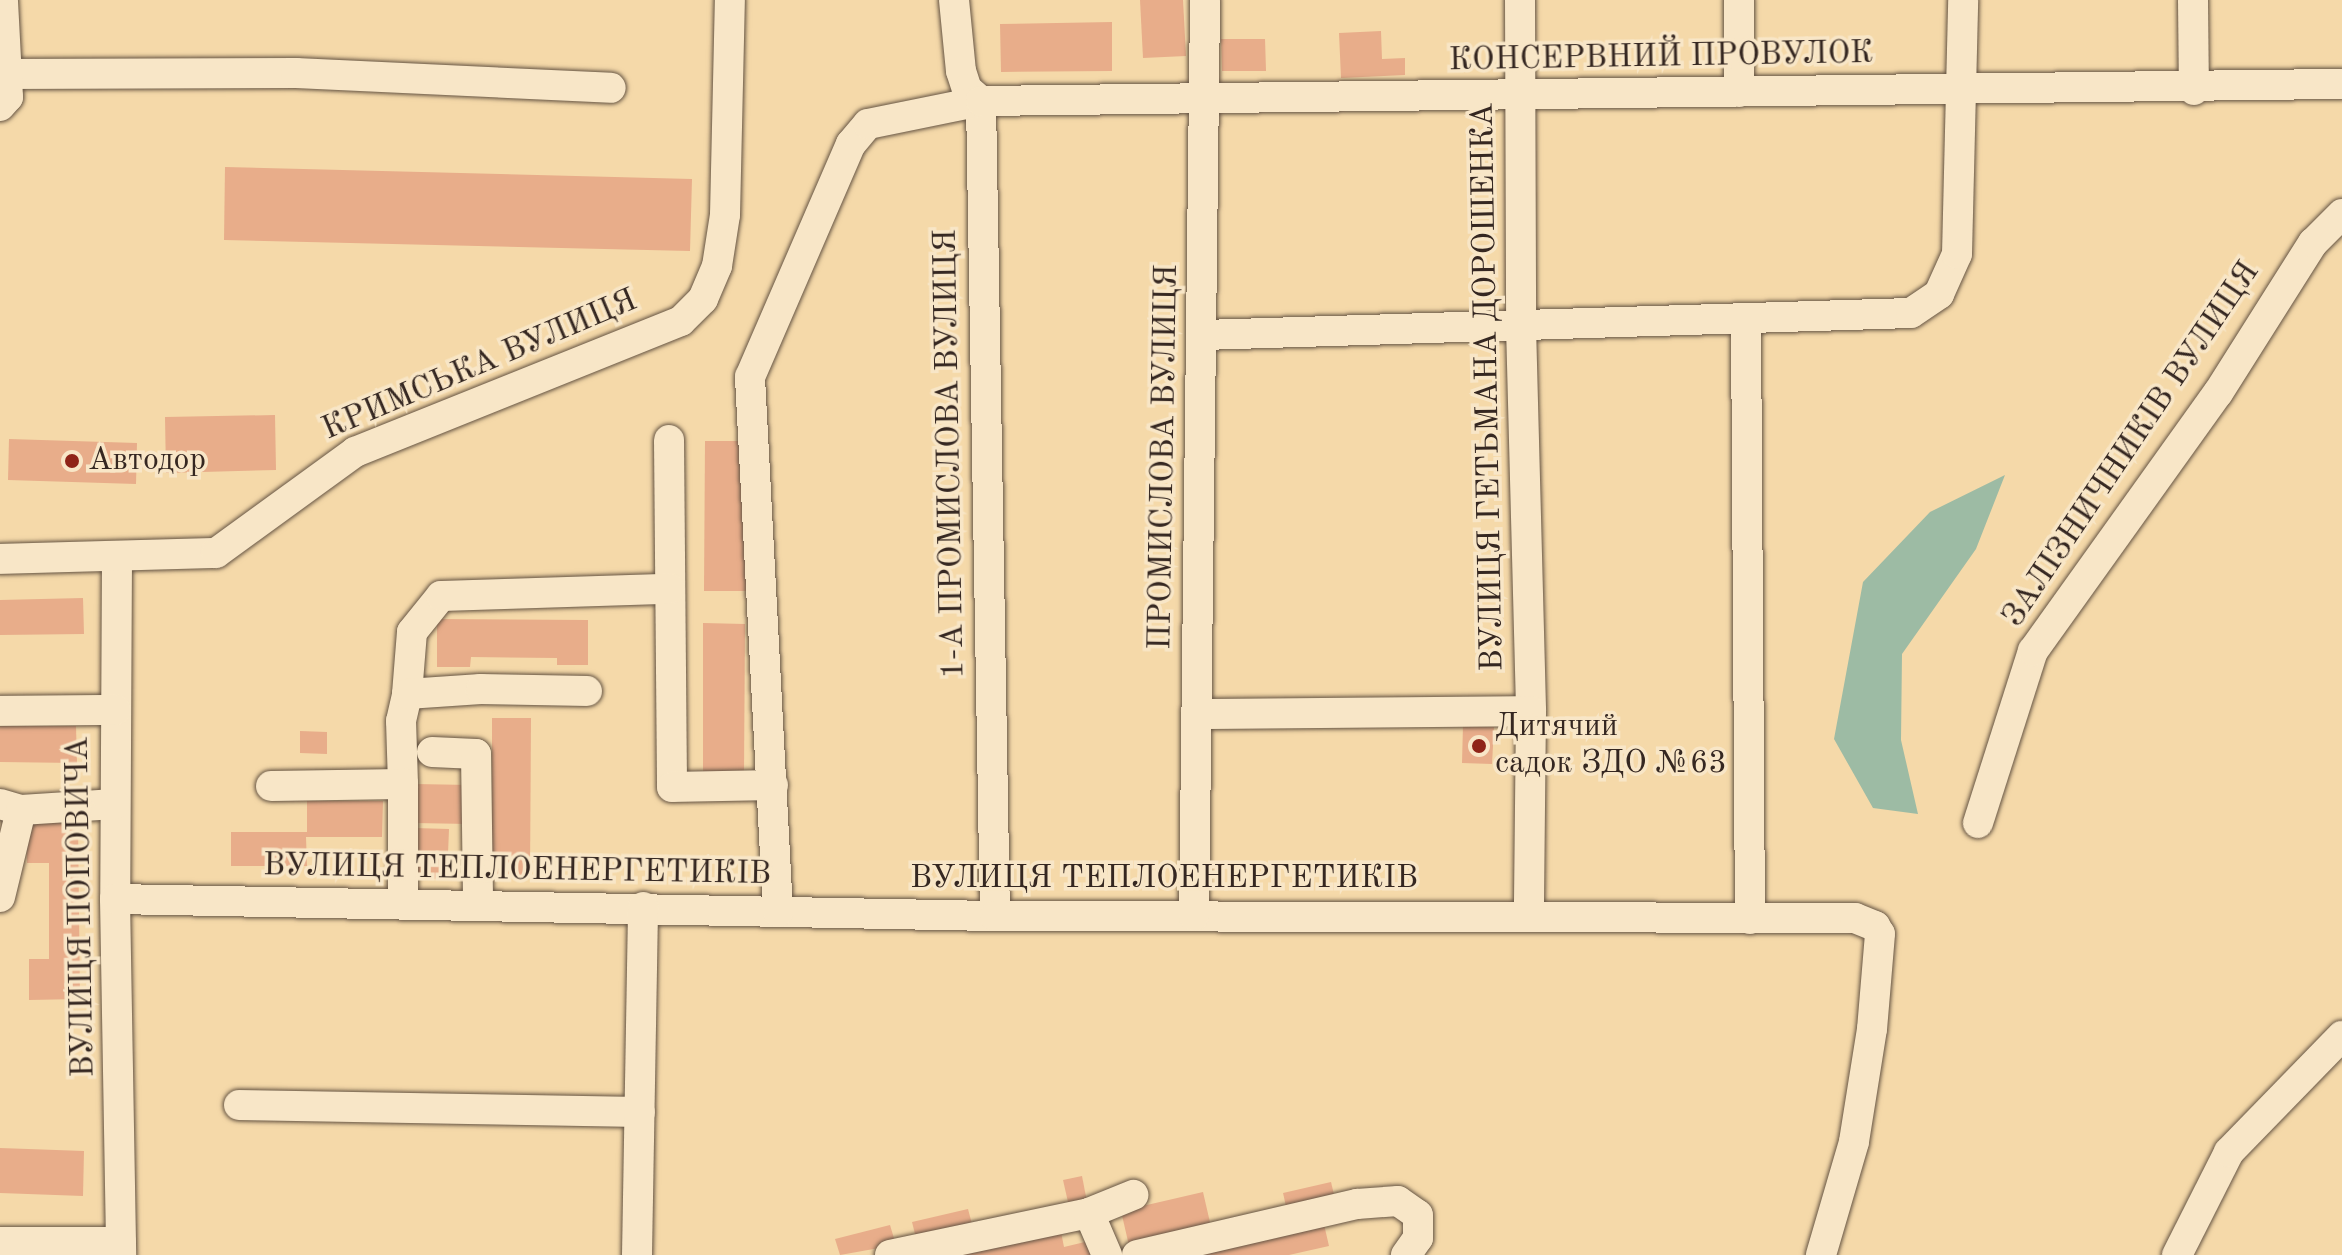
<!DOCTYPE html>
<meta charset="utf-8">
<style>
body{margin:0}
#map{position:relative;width:2342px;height:1255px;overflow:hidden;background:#f5d9a9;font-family:"Old Standard TT",serif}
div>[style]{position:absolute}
.water>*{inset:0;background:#9dbba4}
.building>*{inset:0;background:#e8ad8a}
.roads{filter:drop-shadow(0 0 2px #655443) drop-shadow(0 0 2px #655443)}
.minor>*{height:30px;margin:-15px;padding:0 15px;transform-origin:15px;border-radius:15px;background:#f8e6c7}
.dots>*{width:22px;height:22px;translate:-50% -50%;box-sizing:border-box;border:4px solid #f8e6c7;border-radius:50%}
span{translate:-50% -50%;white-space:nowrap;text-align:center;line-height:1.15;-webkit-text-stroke:7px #f8e6c7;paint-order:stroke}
.street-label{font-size:32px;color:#352721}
.poi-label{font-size:32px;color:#352721}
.left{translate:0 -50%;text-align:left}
</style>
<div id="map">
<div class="water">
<i style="clip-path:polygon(2005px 475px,1976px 549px,1902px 654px,1901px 740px,1918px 814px,1873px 808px,1834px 739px,1863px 582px,1930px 512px)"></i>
</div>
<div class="building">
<i style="clip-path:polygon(1140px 0,1183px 0,1186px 56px,1143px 58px)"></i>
<i style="clip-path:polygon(1112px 22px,1112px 71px,1001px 72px,1000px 24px)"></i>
<i style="clip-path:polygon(1381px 31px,1382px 59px,1405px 58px,1405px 75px,1341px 78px,1339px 33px)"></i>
<i style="clip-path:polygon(1221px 39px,1265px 39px,1266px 71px,1222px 71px)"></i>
<i style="clip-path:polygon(225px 167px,692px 179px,690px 251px,224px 240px)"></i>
<i style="clip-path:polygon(275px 415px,276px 470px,166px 473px,165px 417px)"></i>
<i style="clip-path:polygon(9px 439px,137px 443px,136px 484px,8px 480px)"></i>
<i style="clip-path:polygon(705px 441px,747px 441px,746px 591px,704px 591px)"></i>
<i style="clip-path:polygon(83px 598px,84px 634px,0 635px,0 600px)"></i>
<i style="clip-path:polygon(437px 619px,588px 620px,588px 665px,557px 665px,557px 658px,471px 657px,470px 667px,437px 667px)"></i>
<i style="clip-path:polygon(703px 623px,745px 624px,744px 774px,703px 774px)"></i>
<i style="clip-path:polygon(492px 718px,531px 718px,530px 877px,492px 877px)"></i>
<i style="clip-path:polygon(1463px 725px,1494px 727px,1492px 764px,1462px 763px)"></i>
<i style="clip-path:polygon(0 726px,76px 726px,77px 763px,0 762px)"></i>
<i style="clip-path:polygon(300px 731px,327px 732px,327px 754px,300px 753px)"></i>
<i style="clip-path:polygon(415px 784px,470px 785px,470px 824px,414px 823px)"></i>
<i style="clip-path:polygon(307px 801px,383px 801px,382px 837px,306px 837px,307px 866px,231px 866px,231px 832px,307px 832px)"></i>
<i style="clip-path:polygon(26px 822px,78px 822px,80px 999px,29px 1000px,29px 959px,49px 959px,49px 863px,27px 863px)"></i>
<i style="clip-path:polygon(414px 828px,449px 829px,447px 879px,412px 878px)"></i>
<i style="clip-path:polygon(0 1148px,84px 1151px,83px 1196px,0 1193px)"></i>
<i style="clip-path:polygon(1082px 1176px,1088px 1207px,1070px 1211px,1063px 1180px)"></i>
<i style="clip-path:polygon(1331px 1182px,1336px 1203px,1288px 1215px,1283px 1193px)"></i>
<i style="clip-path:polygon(1203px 1192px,1212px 1231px,1130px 1250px,1121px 1211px)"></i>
<i style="clip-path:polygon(968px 1209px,973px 1228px,917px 1242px,912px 1222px)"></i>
<i style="clip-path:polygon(1323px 1220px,1329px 1246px,1289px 1255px,1179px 1255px)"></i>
<i style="clip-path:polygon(890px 1225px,896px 1245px,840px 1255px,835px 1239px)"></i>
<i style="clip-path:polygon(1060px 1227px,1064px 1247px,1089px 1241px,1092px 1255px,938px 1255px)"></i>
</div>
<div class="roads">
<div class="minor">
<i style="left:954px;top:0;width:71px;rotate:84.4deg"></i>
<i style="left:961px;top:71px;width:19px;rotate:72deg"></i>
<i style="left:967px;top:89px;width:18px;rotate:41deg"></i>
<i style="left:981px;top:101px;width:815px;rotate:89.02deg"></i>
<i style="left:1520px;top:0;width:326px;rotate:89.8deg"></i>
<i style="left:1521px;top:326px;width:385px;rotate:88.5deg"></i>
<i style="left:1531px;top:711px;width:206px;rotate:90.6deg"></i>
<i style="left:2193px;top:0;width:90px;rotate:89.4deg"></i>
<i style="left:3px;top:74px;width:293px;rotate:-0.2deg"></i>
<i style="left:296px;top:73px;width:315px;rotate:2.7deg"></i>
<i style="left:1739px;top:92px;width:92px;rotate:-90deg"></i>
<i style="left:0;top:106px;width:12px;rotate:-48deg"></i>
<i style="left:8px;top:97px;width:97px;rotate:-93deg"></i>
<i style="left:1746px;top:321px;width:598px;rotate:89.62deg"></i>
<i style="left:1203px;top:335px;width:708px;rotate:-1.78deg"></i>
<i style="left:1911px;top:313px;width:34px;rotate:-34deg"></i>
<i style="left:1939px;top:294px;width:44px;rotate:-65.8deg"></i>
<i style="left:1957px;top:254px;width:254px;rotate:-88.6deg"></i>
<i style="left:669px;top:440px;width:347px;rotate:89.5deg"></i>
<i style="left:672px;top:787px;width:101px;rotate:-1.1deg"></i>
<i style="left:117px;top:558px;width:341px;rotate:90.3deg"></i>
<i style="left:115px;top:899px;width:356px;rotate:89deg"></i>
<i style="left:0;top:559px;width:216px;rotate:-1.6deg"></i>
<i style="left:216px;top:553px;width:172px;rotate:-36deg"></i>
<i style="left:355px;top:452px;width:351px;rotate:-21.9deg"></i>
<i style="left:681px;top:321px;width:31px;rotate:-45deg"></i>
<i style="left:703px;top:299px;width:36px;rotate:-67deg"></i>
<i style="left:717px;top:266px;width:52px;rotate:-81.1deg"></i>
<i style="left:725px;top:215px;width:215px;rotate:-88.7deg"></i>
<i style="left:407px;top:694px;width:62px;rotate:-85.4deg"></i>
<i style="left:412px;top:632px;width:46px;rotate:-51.1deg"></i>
<i style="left:441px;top:596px;width:229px;rotate:-1.8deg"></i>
<i style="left:0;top:711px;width:116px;rotate:-0.5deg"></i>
<i style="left:1196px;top:714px;width:335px;rotate:-0.5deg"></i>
<i style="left:432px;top:752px;width:44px;rotate:2.6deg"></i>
<i style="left:476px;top:754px;width:148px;rotate:89.2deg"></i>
<i style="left:403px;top:784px;width:63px;rotate:-91.8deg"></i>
<i style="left:401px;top:721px;width:28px;rotate:-77deg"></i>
<i style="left:407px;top:694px;width:74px;rotate:-3.9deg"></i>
<i style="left:481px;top:689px;width:106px;rotate:1.1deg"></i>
<i style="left:271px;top:786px;width:132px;rotate:-0.9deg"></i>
<i style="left:403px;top:784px;width:118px;rotate:90deg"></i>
<i style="left:0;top:804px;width:22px;rotate:16deg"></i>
<i style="left:21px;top:810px;width:94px;rotate:-3.7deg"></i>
<i style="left:1978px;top:823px;width:181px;rotate:-72.3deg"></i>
<i style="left:2033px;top:651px;width:317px;rotate:-54.4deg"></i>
<i style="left:2218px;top:393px;width:178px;rotate:-57.7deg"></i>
<i style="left:2313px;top:243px;width:41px;rotate:-45deg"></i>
<i style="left:0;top:897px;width:89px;rotate:-76.4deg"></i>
<i style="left:115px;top:899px;width:880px;rotate:1.11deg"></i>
<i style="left:995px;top:916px;width:860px;rotate:0.13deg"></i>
<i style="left:1855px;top:918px;width:22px;rotate:22deg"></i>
<i style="left:1875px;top:926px;width:9px;rotate:58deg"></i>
<i style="left:1880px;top:934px;width:95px;rotate:94.8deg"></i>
<i style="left:1872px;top:1029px;width:114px;rotate:99.1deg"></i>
<i style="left:1854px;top:1142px;width:118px;rotate:106.3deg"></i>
<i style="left:778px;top:912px;width:536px;rotate:-93deg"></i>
<i style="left:750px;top:377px;width:254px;rotate:-66.6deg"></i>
<i style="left:851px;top:144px;width:26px;rotate:-50deg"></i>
<i style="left:868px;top:124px;width:115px;rotate:-11.5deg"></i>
<i style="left:981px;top:101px;width:1361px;rotate:-0.72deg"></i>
<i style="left:1194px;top:916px;width:916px;rotate:-89.31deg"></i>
<i style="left:239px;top:1105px;width:401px;rotate:1deg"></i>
<i style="left:1089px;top:1213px;width:48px;rotate:-22.2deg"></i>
<i style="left:0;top:1242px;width:121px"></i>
<i style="left:637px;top:1255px;width:348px;rotate:-89deg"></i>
<i style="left:890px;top:1255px;width:203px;rotate:-11.9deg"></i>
<i style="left:1089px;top:1213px;width:46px;rotate:66.8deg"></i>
<i style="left:1137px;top:1255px;width:226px;rotate:-13.1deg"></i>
<i style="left:1357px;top:1204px;width:41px;rotate:-4.2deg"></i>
<i style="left:1398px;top:1201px;width:24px;rotate:35deg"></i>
<i style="left:1418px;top:1215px;width:23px;rotate:90deg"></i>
<i style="left:1418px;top:1238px;width:21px;rotate:125deg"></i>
<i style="left:2177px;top:1255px;width:115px;rotate:-63.2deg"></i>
<i style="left:2229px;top:1152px;width:162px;rotate:-45.8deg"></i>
</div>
</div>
<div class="dots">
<i style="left:72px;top:461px;background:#8f2418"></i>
<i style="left:1479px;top:746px;background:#8f2418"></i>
</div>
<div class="street-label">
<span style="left:1661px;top:58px;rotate:-1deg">КОНСЕРВНИЙ ПРОВУЛОК</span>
<span style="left:480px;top:366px;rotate:-23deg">КРИМСЬКА ВУЛИЦЯ</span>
<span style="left:1489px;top:387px;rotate:-91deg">ВУЛИЦЯ ГЕТЬМАНА ДОРОШЕНКА</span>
<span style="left:2132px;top:445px;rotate:-56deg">ЗАЛІЗНИЧНИКІВ ВУЛИЦЯ</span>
<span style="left:951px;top:454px;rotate:-91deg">1-А ПРОМИСЛОВА ВУЛИЦЯ</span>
<span style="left:1165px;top:457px;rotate:-89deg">ПРОМИСЛОВА ВУЛИЦЯ</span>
<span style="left:517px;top:871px;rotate:1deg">ВУЛИЦЯ ТЕПЛОЕНЕРГЕТИКІВ</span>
<span style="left:1164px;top:879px">ВУЛИЦЯ ТЕПЛОЕНЕРГЕТИКІВ</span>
<span style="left:82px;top:907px;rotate:-91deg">ВУЛИЦЯ ПОПОВИЧА</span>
</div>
<div class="poi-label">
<span class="left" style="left:88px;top:461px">Автодор</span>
<span class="left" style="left:1495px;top:746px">Дитячий<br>садок ЗДО №63</span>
</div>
</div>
